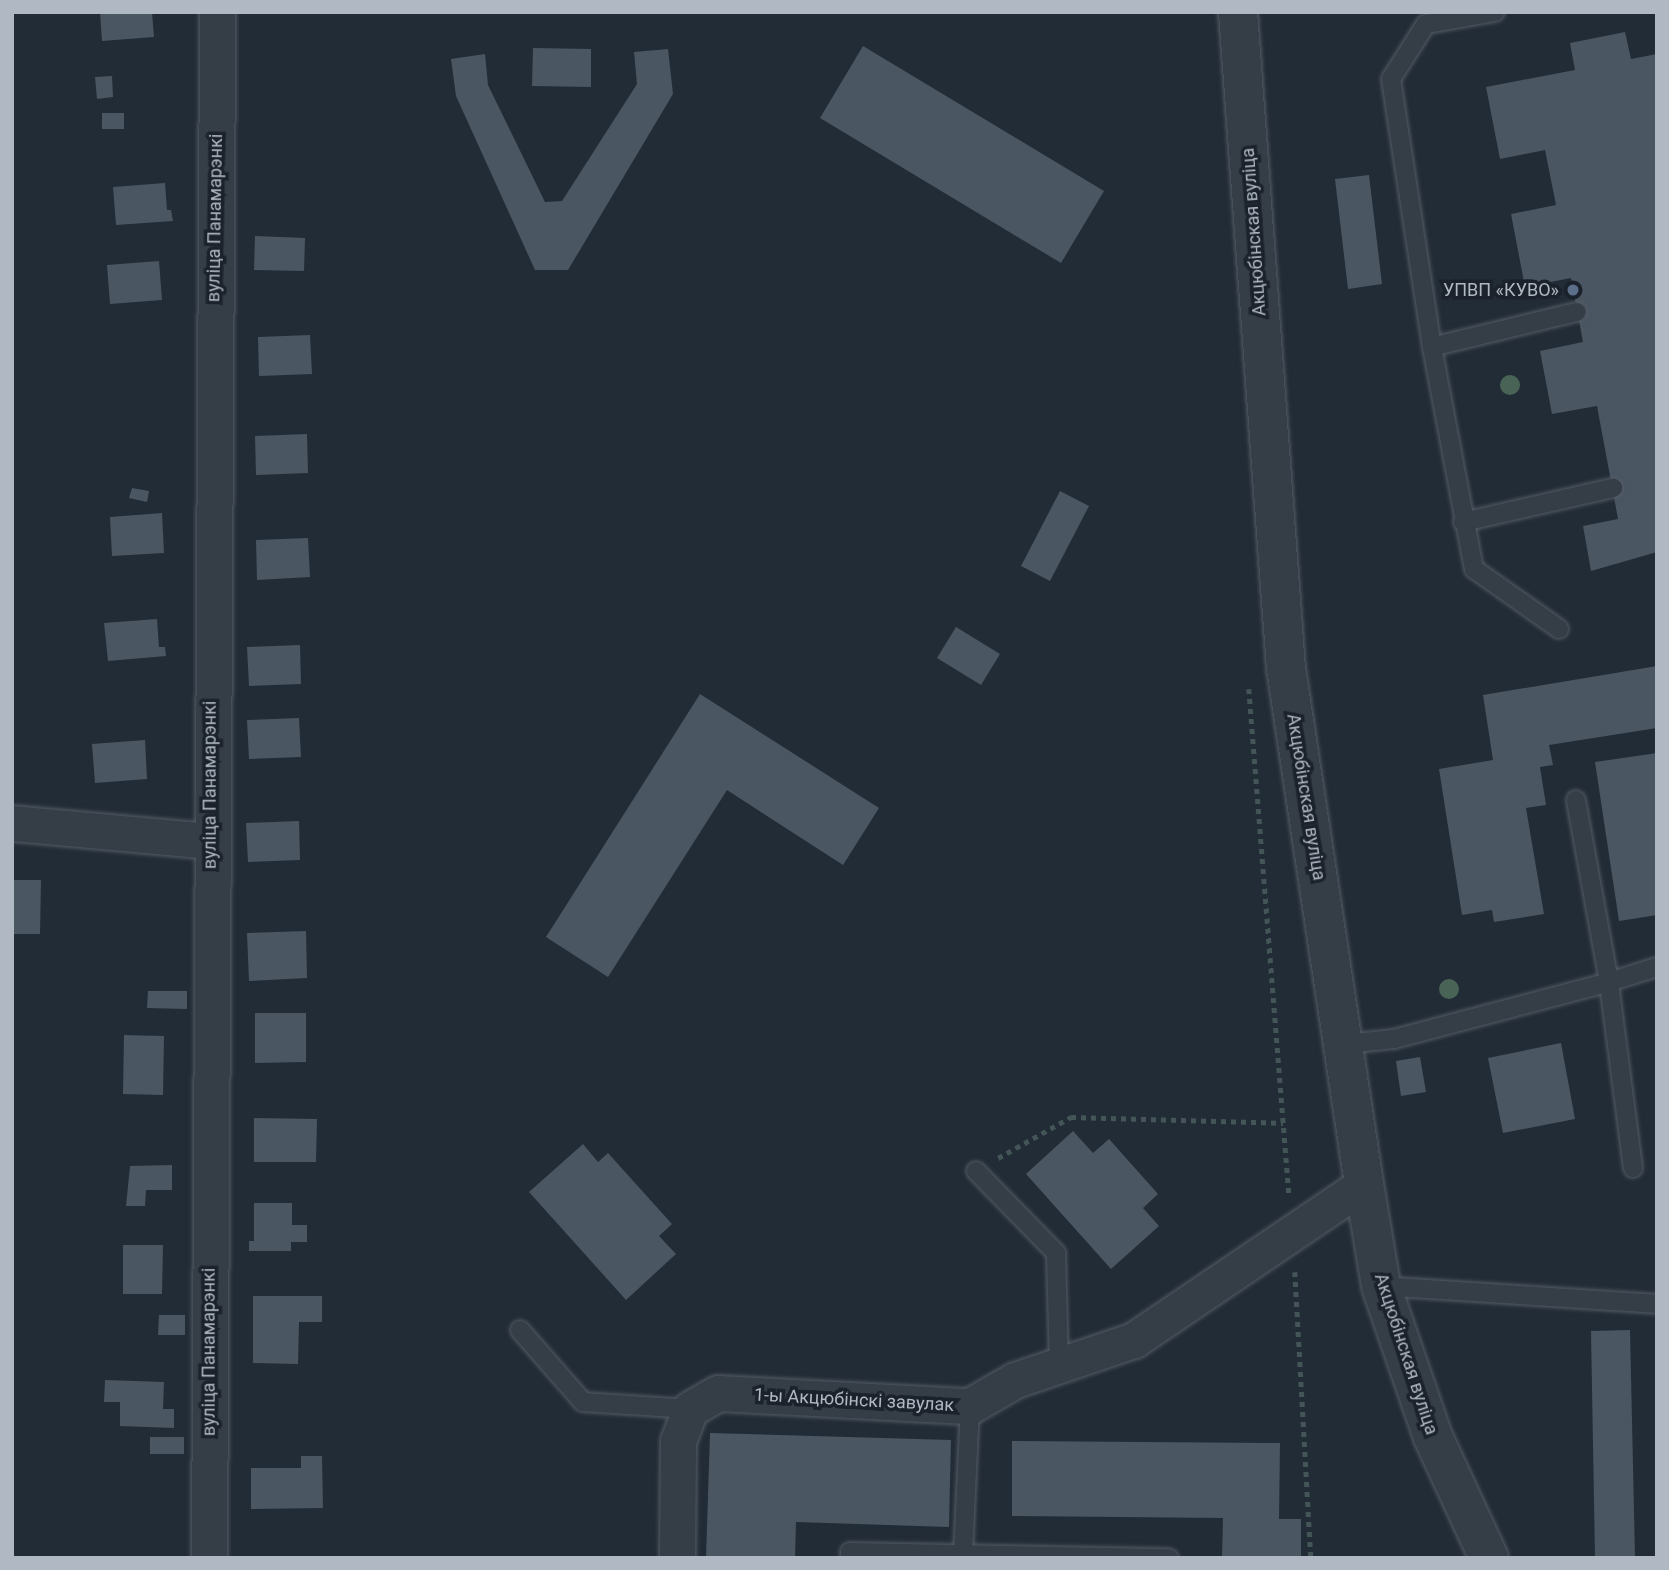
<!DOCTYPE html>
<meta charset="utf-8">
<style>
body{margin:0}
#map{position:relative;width:1669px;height:1570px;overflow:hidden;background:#222c36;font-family:Roboto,sans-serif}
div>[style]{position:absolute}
.building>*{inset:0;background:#4a5662}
.path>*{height:4.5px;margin-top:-2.25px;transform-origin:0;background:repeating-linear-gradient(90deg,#435557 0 5px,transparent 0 10px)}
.roads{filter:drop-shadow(0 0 2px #535b65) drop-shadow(0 0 2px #535b65)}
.service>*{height:18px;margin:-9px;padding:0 9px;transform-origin:9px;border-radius:9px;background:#353d47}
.minor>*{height:35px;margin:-17.5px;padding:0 17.5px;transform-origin:17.5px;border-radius:17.5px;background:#353d47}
.tertiary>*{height:38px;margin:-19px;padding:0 19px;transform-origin:19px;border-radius:19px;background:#353d47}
.trees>*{width:20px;height:20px;margin:-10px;border-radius:50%;background:#496456}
.dots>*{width:19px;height:19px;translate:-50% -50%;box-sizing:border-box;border:4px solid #1b222c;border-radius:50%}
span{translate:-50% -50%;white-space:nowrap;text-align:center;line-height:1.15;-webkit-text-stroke:7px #1b222c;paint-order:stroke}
.street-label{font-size:18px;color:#b0b8c3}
.poi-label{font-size:18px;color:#b0b8c3}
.right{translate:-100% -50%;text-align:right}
.frame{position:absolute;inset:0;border:14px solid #b0b8c3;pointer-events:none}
</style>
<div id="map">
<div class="building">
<i style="clip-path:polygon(100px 12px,152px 12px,154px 37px,102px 41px)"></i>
<i style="clip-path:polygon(1625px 32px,1631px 59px,1657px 54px,1657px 552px,1591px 571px,1583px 526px,1618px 519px,1597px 406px,1552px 414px,1540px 351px,1583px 342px,1571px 278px,1525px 287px,1511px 214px,1556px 205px,1545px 150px,1500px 159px,1486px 87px,1575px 70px,1570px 43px)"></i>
<i style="clip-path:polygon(863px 46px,1104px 191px,1061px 263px,820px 118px)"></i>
<i style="clip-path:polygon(533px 48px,591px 49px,591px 87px,532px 86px)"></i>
<i style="clip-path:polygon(668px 49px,673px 94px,568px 270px,535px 270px,456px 96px,451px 59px,485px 54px,488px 85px,545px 202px,562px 201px,637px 84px,634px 52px)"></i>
<i style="clip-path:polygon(112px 76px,113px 97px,97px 99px,95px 77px)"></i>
<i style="clip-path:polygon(102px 113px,124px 113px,124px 129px,102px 129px)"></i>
<i style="clip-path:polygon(1369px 175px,1382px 284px,1348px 289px,1335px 179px)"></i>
<i style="clip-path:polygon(165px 183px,167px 210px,171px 210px,173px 221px,116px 225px,113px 187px)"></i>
<i style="clip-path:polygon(255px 236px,305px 238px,304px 271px,254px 270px)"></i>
<i style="clip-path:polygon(159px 261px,162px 300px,110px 304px,107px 265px)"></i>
<i style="clip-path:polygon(310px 335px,312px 374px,259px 376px,258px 337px)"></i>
<i style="clip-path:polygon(307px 434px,308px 473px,256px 475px,255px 436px)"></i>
<i style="clip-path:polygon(132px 488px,149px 491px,147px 502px,129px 498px)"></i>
<i style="clip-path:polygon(1060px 491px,1089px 506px,1050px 581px,1021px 566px)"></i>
<i style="clip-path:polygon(162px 513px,164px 553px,112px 556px,110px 517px)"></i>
<i style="clip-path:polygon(308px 538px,310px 577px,257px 580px,256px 540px)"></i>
<i style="clip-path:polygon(157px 619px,159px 647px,165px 647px,166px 656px,108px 661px,104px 623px)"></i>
<i style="clip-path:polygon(956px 627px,1000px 654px,981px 685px,937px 658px)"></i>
<i style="clip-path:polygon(300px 645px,301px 684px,249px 686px,247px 647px)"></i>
<i style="clip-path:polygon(1657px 666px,1657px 728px,1549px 745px,1553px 765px,1540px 767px,1546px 805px,1526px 808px,1544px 914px,1494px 922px,1492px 910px,1462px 915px,1439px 769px,1493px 760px,1483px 695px)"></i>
<i style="clip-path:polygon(700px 694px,879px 808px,843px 865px,727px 790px,608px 977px,546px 937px)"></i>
<i style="clip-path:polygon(299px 718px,301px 757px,249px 759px,247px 720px)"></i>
<i style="clip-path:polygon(145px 740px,147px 779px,95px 783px,92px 744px)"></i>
<i style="clip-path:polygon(1657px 753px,1657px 915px,1619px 921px,1595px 762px)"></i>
<i style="clip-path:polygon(299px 821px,300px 860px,248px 862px,246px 823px)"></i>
<i style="clip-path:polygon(12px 880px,41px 880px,40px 934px,12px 934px)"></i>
<i style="clip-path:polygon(306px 931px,307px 978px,249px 981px,247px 933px)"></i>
<i style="clip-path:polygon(148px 991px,187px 991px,187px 1009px,147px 1008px)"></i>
<i style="clip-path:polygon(255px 1013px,306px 1013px,306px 1062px,255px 1063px)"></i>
<i style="clip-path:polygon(124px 1035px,164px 1036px,163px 1095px,123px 1094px)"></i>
<i style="clip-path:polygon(1561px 1043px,1575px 1119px,1503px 1133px,1488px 1058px)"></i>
<i style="clip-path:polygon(1420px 1057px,1426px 1092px,1401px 1096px,1396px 1061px)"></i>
<i style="clip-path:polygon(254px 1118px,317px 1119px,316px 1162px,254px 1162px)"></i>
<i style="clip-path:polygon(1073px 1131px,1093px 1153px,1109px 1139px,1158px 1194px,1143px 1208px,1159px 1226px,1111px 1269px,1026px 1174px)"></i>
<i style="clip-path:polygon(583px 1144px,598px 1162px,608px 1153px,672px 1224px,659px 1236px,676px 1254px,626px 1300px,529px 1192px)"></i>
<i style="clip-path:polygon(172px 1165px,172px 1190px,146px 1190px,145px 1206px,126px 1206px,130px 1166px)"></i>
<i style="clip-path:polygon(254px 1203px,292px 1203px,292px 1225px,307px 1225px,307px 1242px,291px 1242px,291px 1251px,249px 1251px,249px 1241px,254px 1241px)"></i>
<i style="clip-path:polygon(123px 1245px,163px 1245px,162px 1294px,123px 1294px)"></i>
<i style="clip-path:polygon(253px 1296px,322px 1296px,322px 1322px,299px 1322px,298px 1364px,253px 1363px)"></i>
<i style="clip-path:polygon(159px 1315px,185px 1315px,185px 1335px,158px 1335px)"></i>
<i style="clip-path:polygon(1630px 1330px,1635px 1558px,1595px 1558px,1591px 1331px)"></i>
<i style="clip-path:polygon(105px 1380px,164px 1382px,163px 1409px,174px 1409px,174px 1428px,120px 1426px,120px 1402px,104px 1402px)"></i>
<i style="clip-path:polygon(710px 1433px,951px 1440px,949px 1527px,796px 1522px,795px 1558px,706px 1558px)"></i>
<i style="clip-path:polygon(150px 1437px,184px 1437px,184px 1454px,150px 1454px)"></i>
<i style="clip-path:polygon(1012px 1441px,1280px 1443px,1279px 1519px,1301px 1519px,1301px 1558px,1222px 1558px,1223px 1518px,1012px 1516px)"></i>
<i style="clip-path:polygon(301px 1456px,322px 1456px,323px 1508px,251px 1509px,251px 1468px,301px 1468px)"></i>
</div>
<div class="path">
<i style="left:1249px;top:689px;width:507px;rotate:85.47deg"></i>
<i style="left:998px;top:1158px;width:84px;rotate:-29.3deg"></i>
<i style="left:1071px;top:1117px;width:212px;rotate:1.6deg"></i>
<i style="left:1295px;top:1272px;width:286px;rotate:86.8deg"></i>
</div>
<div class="roads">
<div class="service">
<i style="left:1495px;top:12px;width:70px;rotate:170.1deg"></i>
<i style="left:1426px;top:24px;width:65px;rotate:122.5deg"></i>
<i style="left:1391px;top:79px;width:271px;rotate:81.3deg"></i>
<i style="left:1432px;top:347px;width:226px;rotate:79.3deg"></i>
<i style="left:1474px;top:569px;width:104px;rotate:35.2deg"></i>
<i style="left:1432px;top:347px;width:149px;rotate:-13.6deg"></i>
<i style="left:1463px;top:522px;width:154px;rotate:-12.8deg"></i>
<i style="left:1345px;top:1044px;width:49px;rotate:-5.8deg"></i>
<i style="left:1394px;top:1039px;width:222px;rotate:-14.8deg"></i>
<i style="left:1609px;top:982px;width:185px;rotate:-100.3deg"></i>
<i style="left:1633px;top:1168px;width:188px;rotate:-97.4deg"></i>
<i style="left:1609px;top:982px;width:50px;rotate:-17.4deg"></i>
<i style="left:976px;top:1171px;width:115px;rotate:45.7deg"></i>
<i style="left:1056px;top:1253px;width:111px;rotate:88.5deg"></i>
<i style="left:1381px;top:1286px;width:277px;rotate:3.7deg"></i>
<i style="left:520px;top:1330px;width:96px;rotate:48.8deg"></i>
<i style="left:583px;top:1402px;width:107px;rotate:3.7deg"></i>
<i style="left:963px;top:1555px;width:149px;rotate:-87.3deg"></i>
<i style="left:850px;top:1558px;width:6px;rotate:-90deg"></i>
<i style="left:850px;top:1552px;width:319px;rotate:1.1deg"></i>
</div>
<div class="minor">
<i style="left:12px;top:823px;width:199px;rotate:5.2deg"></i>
<i style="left:209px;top:1558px;width:1546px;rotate:-89.7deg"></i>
<i style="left:677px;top:1558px;width:117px;rotate:-89.5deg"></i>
<i style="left:678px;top:1441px;width:34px;rotate:-69deg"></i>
<i style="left:690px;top:1409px;width:32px;rotate:-30deg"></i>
<i style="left:718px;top:1393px;width:252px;rotate:3deg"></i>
<i style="left:970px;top:1406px;width:52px;rotate:-30deg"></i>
<i style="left:1015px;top:1380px;width:126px;rotate:-18.6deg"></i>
<i style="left:1134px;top:1340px;width:278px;rotate:-34.1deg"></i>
</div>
<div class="tertiary">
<i style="left:1238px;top:12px;width:658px;rotate:85.82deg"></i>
<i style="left:1286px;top:668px;width:522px;rotate:81.4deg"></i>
<i style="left:1364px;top:1184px;width:103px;rotate:80.5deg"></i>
<i style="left:1381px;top:1286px;width:160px;rotate:71deg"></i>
<i style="left:1433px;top:1437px;width:133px;rotate:65.2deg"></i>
</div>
</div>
<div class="trees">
<i style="left:1510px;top:385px"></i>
<i style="left:1449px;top:989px"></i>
</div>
<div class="dots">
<i style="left:1573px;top:290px;background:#5c6f8a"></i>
</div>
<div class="street-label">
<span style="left:215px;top:218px;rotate:-89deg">вуліца Панамарэнкі</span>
<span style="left:1254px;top:232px;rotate:-94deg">Акцюбінская вуліца</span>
<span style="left:210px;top:785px;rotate:-90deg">вуліца Панамарэнкі</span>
<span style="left:1306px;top:797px;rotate:81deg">Акцюбінская вуліца</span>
<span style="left:209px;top:1352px;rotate:-90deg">вуліца Панамарэнкі</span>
<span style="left:1406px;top:1354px;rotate:72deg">Акцюбінская вуліца</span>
<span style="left:854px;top:1400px;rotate:3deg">1-ы Акцюбінскі завулак</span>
</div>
<div class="poi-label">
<span class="right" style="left:1559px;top:290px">УПВП «КУВО»</span>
</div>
<div class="frame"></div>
</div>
